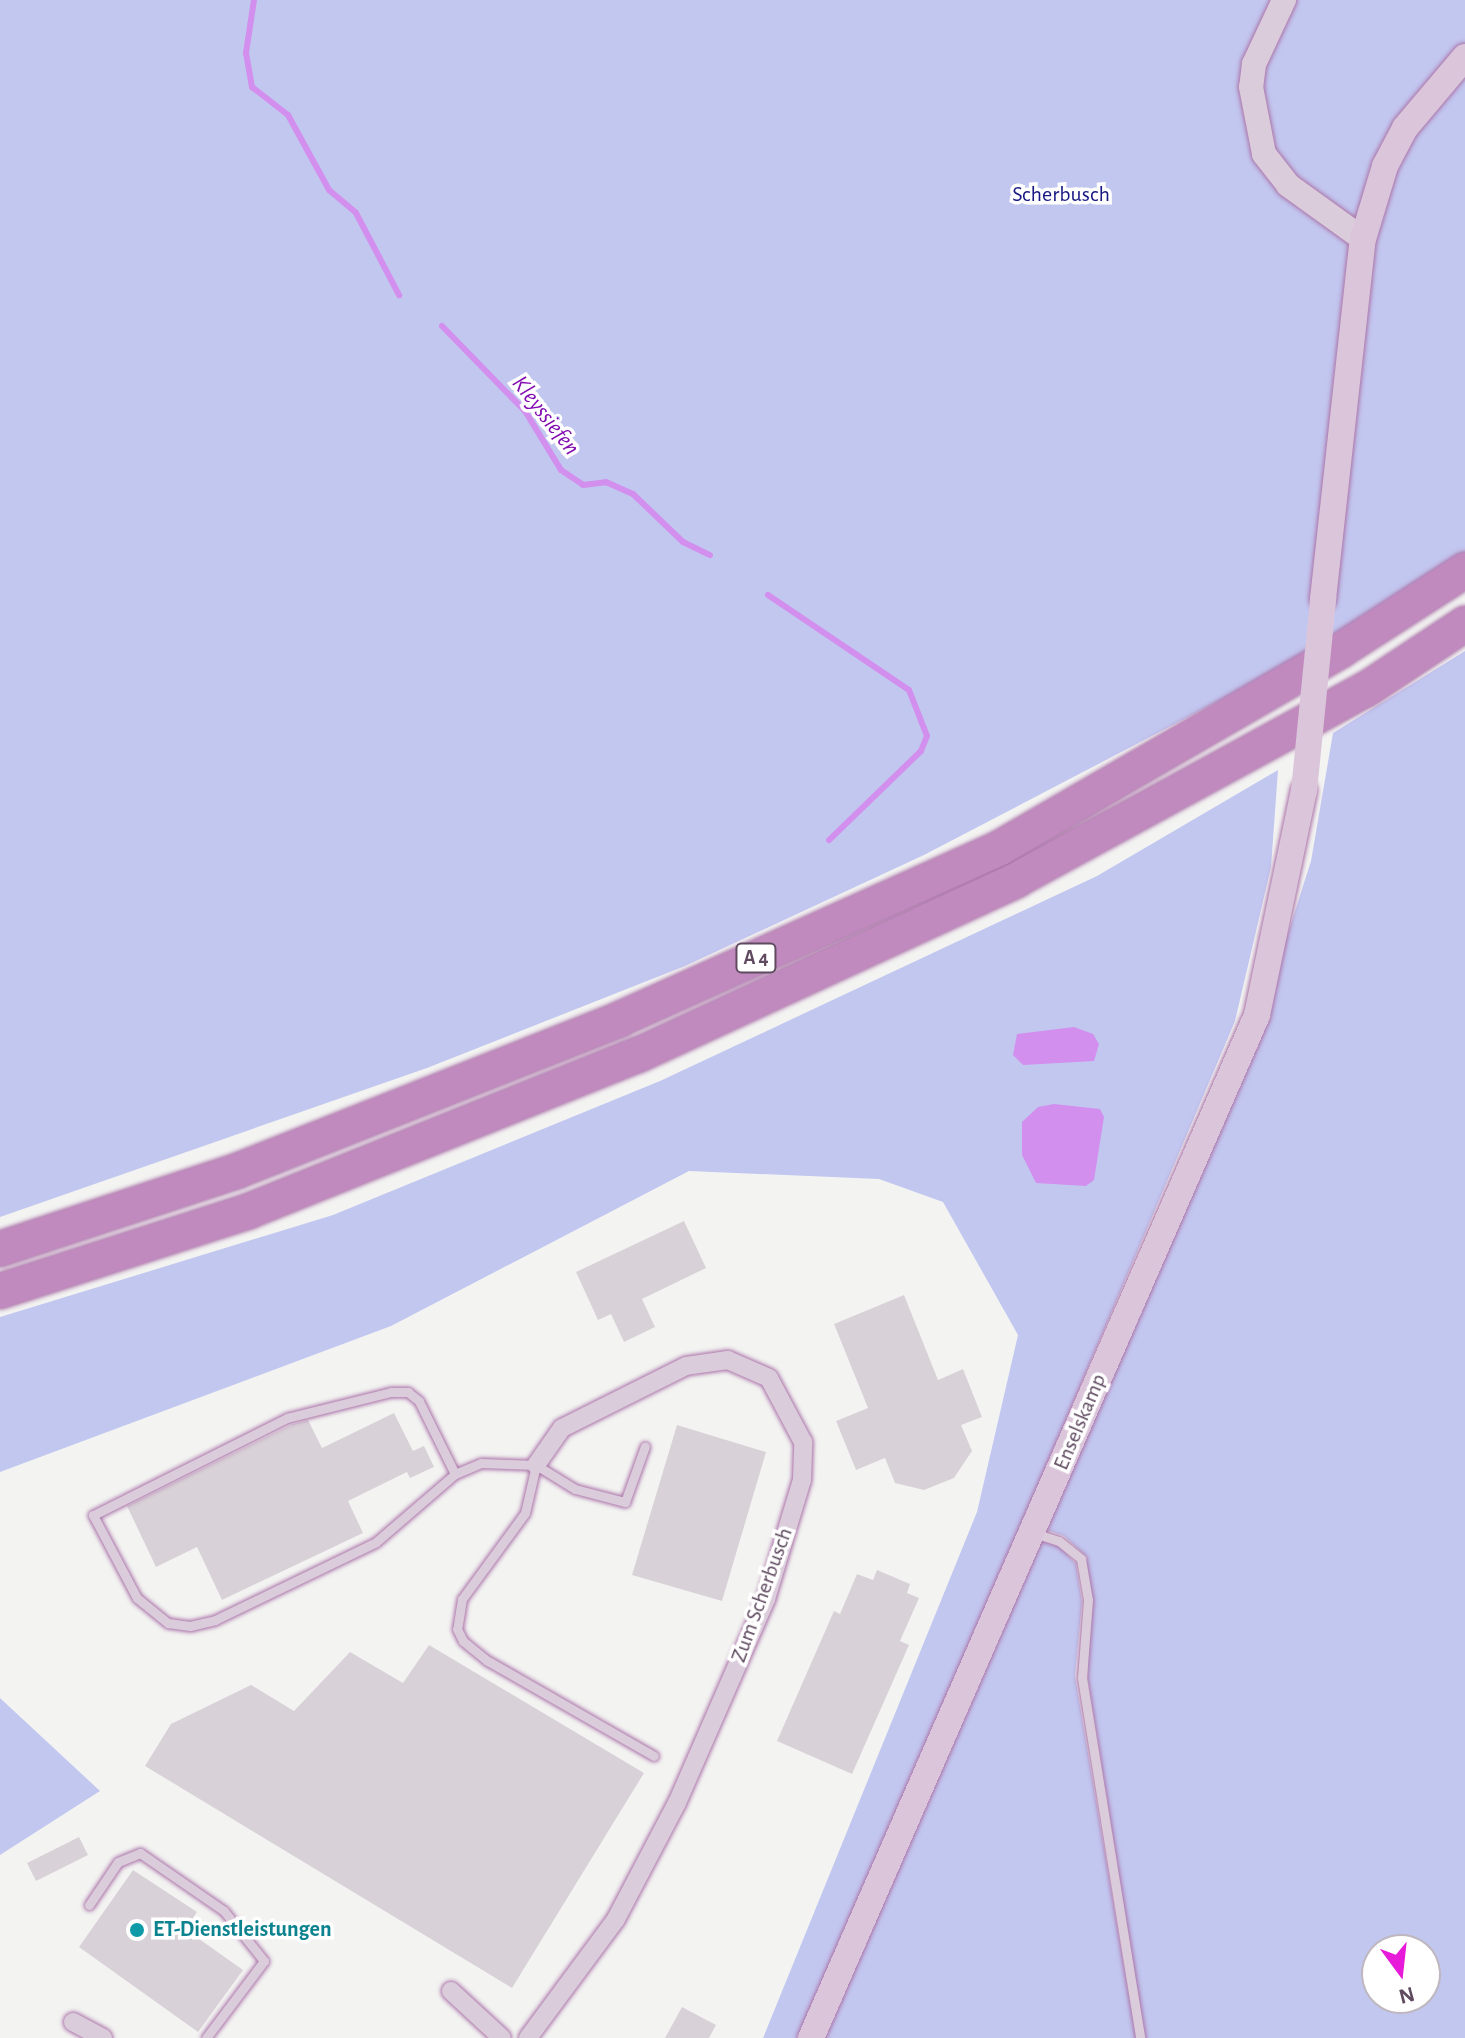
<!DOCTYPE html>
<style>
body{margin:0}
#map{position:relative;width:1465px;height:2038px;overflow:hidden;background:#f3f4f2;font-family:"Alegreya Sans",sans-serif}
div>[style]{position:absolute}
.green>*{inset:0;background:#c2c7f0}
.water>*{inset:0;background:#d28fed}
.stream>*{height:6px;margin:-3px;padding:0 3px;transform-origin:3px;border-radius:3px;background:#d28fed}
.building>*{inset:0;background:#d9d1d8}
.roads{filter:drop-shadow(0 0 2px #ac75aa) drop-shadow(0 0 2px #ac75aa)}
.service>*{height:9px;margin:-4.5px;padding:0 4.5px;transform-origin:4.5px;border-radius:4.5px;background:#dbccdb}
.minor>*{height:18px;margin:-9px;padding:0 9px;transform-origin:9px;border-radius:9px;background:#dbccdb}
.tertiary>*{height:24px;margin:-12px;padding:0 12px;transform-origin:12px;border-radius:12px;background:#dbccdb}
.secondary>*{height:26px;margin:-13px;padding:0 13px;transform-origin:13px;border-radius:13px;background:#dac5da}
.motorway>*{height:34px;margin:-17px;padding:0 17px;transform-origin:17px;border-radius:17px;background:#c08abf}
.secondary-bridge>*{height:26px;margin:-13px;padding:0 13px;transform-origin:13px;border-radius:13px;background:#dac5da}
.dots>*{width:22px;height:22px;translate:-50% -50%;box-sizing:border-box;border:4px solid #fff;border-radius:50%}
span{translate:-50% -50%;white-space:nowrap;text-align:center;line-height:1.15;-webkit-text-stroke:7px #fff;paint-order:stroke}
.shield-label span{padding:2px 6px;background:#fff;border:2px solid;border-radius:6px;-webkit-text-stroke-width:0}
.shield-label{font-size:20px;color:#5f4a60;font-weight:700}
.park-label{font-size:22px;color:#181884}
.street-label{font-size:22px;color:#5f4a60}
.culture-label{font-size:22px;color:#0d838f;font-weight:700}
.left{translate:0 -50%;text-align:left}
.water-label{font-size:24px;color:#820cb0;font-style:italic}
.north{position:absolute;left:1361px;top:1934px;width:80px;height:80px;box-sizing:border-box;background:#fff;border:2px solid #bfb7bf;border-radius:50%;rotate:165deg;font-size:22px;font-weight:700;line-height:32px;text-align:center;color:#5f4a60}
.north::after{content:'';display:block;margin:auto;width:28px;height:36px;background:#e61ad8;clip-path:polygon(50% 0,100% 100%,50% 72%,0 100%)}
</style>
<div id="map">
<div class="green">
<i style="clip-path:polygon(0 0,1465px 0,1465px 555px,1334px 641px,924px 855px,685px 966px,427px 1068px,0 1217px)"></i>
<i style="clip-path:polygon(evenodd,1465px 651px,1465px 2038px,1145px 2038px,1088px 1680px,1087px 1557px,1064px 1536px,1044px 1529px,1262px 1015px,1311px 861px,1333px 733px,1465px 651px,1377px 1950px,1425px 1950px,1425px 1998px,1377px 1998px,1377px 1950px)"></i>
<i style="clip-path:polygon(1278px 770px,1271px 867px,1235px 1021px,1018px 1533px,797px 2038px,763px 2038px,977px 1512px,1018px 1335px,943px 1202px,879px 1179px,689px 1171px,391px 1326px,0 1472px,0 1317px,333px 1215px,660px 1081px,1097px 876px)"></i>
<i style="clip-path:polygon(1042px 1541px,1060px 1547px,1076px 1564px,1082px 1602px,1075px 1676px,1136px 2038px,825px 2038px)"></i>
<i style="clip-path:polygon(0 1698px,100px 1791px,0 1855px)"></i>
</div>
<div class="water">
<i style="clip-path:polygon(1074px 1027px,1093px 1034px,1099px 1044px,1094px 1061px,1023px 1065px,1013px 1055px,1017px 1034px)"></i>
<i style="clip-path:polygon(1054px 1104px,1100px 1109px,1104px 1117px,1094px 1180px,1086px 1186px,1036px 1183px,1022px 1155px,1022px 1122px,1038px 1107px)"></i>
</div>
<div class="stream">
<i style="left:254px;top:0;width:54px;rotate:98.6deg"></i>
<i style="left:246px;top:53px;width:35px;rotate:80deg"></i>
<i style="left:252px;top:87px;width:46px;rotate:37.9deg"></i>
<i style="left:288px;top:115px;width:85px;rotate:61.3deg"></i>
<i style="left:329px;top:190px;width:35px;rotate:40deg"></i>
<i style="left:356px;top:213px;width:93px;rotate:62.3deg"></i>
<i style="left:442px;top:326px;width:119px;rotate:45.7deg"></i>
<i style="left:525px;top:411px;width:69px;rotate:58.6deg"></i>
<i style="left:561px;top:470px;width:27px;rotate:34deg"></i>
<i style="left:583px;top:485px;width:23px;rotate:-7deg"></i>
<i style="left:606px;top:482px;width:30px;rotate:24deg"></i>
<i style="left:633px;top:494px;width:69px;rotate:43.8deg"></i>
<i style="left:683px;top:542px;width:30px;rotate:26deg"></i>
<i style="left:768px;top:595px;width:170px;rotate:34deg"></i>
<i style="left:909px;top:690px;width:49px;rotate:68.6deg"></i>
<i style="left:927px;top:736px;width:16px;rotate:112deg"></i>
<i style="left:921px;top:751px;width:128px;rotate:135.9deg"></i>
</div>
<div class="building">
<i style="clip-path:polygon(684px 1221px,706px 1268px,642px 1299px,655px 1327px,624px 1342px,611px 1314px,598px 1320px,576px 1272px)"></i>
<i style="clip-path:polygon(904px 1295px,938px 1380px,963px 1369px,982px 1417px,961px 1425px,972px 1451px,954px 1478px,924px 1490px,895px 1483px,885px 1458px,856px 1470px,836px 1421px,868px 1408px,834px 1324px)"></i>
<i style="clip-path:polygon(394px 1413px,413px 1451px,424px 1446px,434px 1467px,410px 1478px,407px 1472px,348px 1501px,363px 1533px,222px 1600px,197px 1547px,156px 1567px,127px 1506px,293px 1424px,308px 1420px,322px 1448px)"></i>
<i style="clip-path:polygon(677px 1425px,766px 1452px,722px 1601px,632px 1575px)"></i>
<i style="clip-path:polygon(877px 1570px,910px 1584px,907px 1593px,919px 1598px,900px 1641px,909px 1645px,852px 1774px,777px 1741px,834px 1611px,840px 1614px,857px 1574px,873px 1580px)"></i>
<i style="clip-path:polygon(429px 1645px,644px 1773px,512px 1988px,145px 1766px,171px 1724px,251px 1685px,294px 1711px,350px 1652px,403px 1683px)"></i>
<i style="clip-path:polygon(79px 1837px,88px 1855px,36px 1881px,27px 1863px)"></i>
<i style="clip-path:polygon(133px 1870px,197px 1912px,185px 1929px,243px 1970px,198px 2032px,79px 1947px)"></i>
<i style="clip-path:polygon(682px 2007px,716px 2025px,709px 2038px,665px 2038px)"></i>
</div>
<div class="roads">
<div class="service">
<i style="left:536px;top:1465px;width:49px;rotate:102.9deg"></i>
<i style="left:525px;top:1513px;width:107px;rotate:126.2deg"></i>
<i style="left:462px;top:1599px;width:30px;rotate:99deg"></i>
<i style="left:457px;top:1629px;width:13px;rotate:63deg"></i>
<i style="left:463px;top:1641px;width:32px;rotate:39deg"></i>
<i style="left:488px;top:1661px;width:191px;rotate:29.8deg"></i>
<i style="left:455px;top:1474px;width:81px;rotate:-116.3deg"></i>
<i style="left:419px;top:1401px;width:14px;rotate:-141deg"></i>
<i style="left:408px;top:1392px;width:17px;rotate:180deg"></i>
<i style="left:391px;top:1392px;width:107px;rotate:166deg"></i>
<i style="left:287px;top:1418px;width:217px;rotate:153.4deg"></i>
<i style="left:93px;top:1515px;width:94px;rotate:62.1deg"></i>
<i style="left:137px;top:1598px;width:40px;rotate:39deg"></i>
<i style="left:168px;top:1623px;width:22px;rotate:8deg"></i>
<i style="left:190px;top:1626px;width:26px;rotate:-13deg"></i>
<i style="left:215px;top:1620px;width:179px;rotate:-25.8deg"></i>
<i style="left:376px;top:1542px;width:104px;rotate:-40.7deg"></i>
<i style="left:455px;top:1474px;width:28px;rotate:-23deg"></i>
<i style="left:481px;top:1463px;width:55px;rotate:2.1deg"></i>
<i style="left:536px;top:1465px;width:46px;rotate:31.6deg"></i>
<i style="left:575px;top:1489px;width:52px;rotate:14.6deg"></i>
<i style="left:625px;top:1502px;width:59px;rotate:-70.3deg"></i>
<i style="left:1034px;top:1533px;width:26px;rotate:18deg"></i>
<i style="left:1059px;top:1541px;width:28px;rotate:39deg"></i>
<i style="left:1081px;top:1559px;width:42px;rotate:80.3deg"></i>
<i style="left:1088px;top:1600px;width:78px;rotate:94.4deg"></i>
<i style="left:1082px;top:1678px;width:365px;rotate:80.8deg"></i>
<i style="left:89px;top:1905px;width:52px;rotate:-56deg"></i>
<i style="left:118px;top:1862px;width:24px;rotate:-22deg"></i>
<i style="left:140px;top:1853px;width:102px;rotate:34.6deg"></i>
<i style="left:224px;top:1911px;width:64px;rotate:51.3deg"></i>
<i style="left:264px;top:1961px;width:96px;rotate:127deg"></i>
</div>
<div class="minor">
<i style="left:451px;top:1991px;width:69px;rotate:42.7deg"></i>
<i style="left:73px;top:2022px;width:34px;rotate:28deg"></i>
<i style="left:528px;top:2038px;width:148px;rotate:-53.5deg"></i>
<i style="left:616px;top:1919px;width:131px;rotate:-62.3deg"></i>
<i style="left:677px;top:1803px;width:223px;rotate:-66.4deg"></i>
<i style="left:766px;top:1599px;width:124px;rotate:-73.2deg"></i>
<i style="left:802px;top:1480px;width:38px;rotate:-88deg"></i>
<i style="left:803px;top:1442px;width:72px;rotate:-118deg"></i>
<i style="left:769px;top:1378px;width:45px;rotate:-156.3deg"></i>
<i style="left:728px;top:1360px;width:42px;rotate:171.9deg"></i>
<i style="left:686px;top:1366px;width:139px;rotate:153.4deg"></i>
<i style="left:562px;top:1428px;width:45px;rotate:125.1deg"></i>
</div>
<div class="tertiary">
<i style="left:1284px;top:0;width:71px;rotate:115.1deg"></i>
<i style="left:1254px;top:64px;width:23px;rotate:97deg"></i>
<i style="left:1251px;top:87px;width:68px;rotate:79deg"></i>
<i style="left:1264px;top:154px;width:39px;rotate:52deg"></i>
<i style="left:1288px;top:185px;width:92px;rotate:35.8deg"></i>
</div>
<div class="secondary">
<i style="left:1323px;top:599px;width:362px;rotate:-83.7deg"></i>
<i style="left:1363px;top:239px;width:76px;rotate:-73.2deg"></i>
<i style="left:1385px;top:166px;width:43px;rotate:-62.2deg"></i>
<i style="left:1405px;top:128px;width:93px;rotate:-49.8deg"></i>
<i style="left:811px;top:2038px;width:1116px;rotate:-66.44deg"></i>
<i style="left:1257px;top:1015px;width:229px;rotate:-78.2deg"></i>
</div>
<div class="motorway">
<i style="left:0;top:1249px;width:250px;rotate:-18.2deg"></i>
<i style="left:237px;top:1171px;width:412px;rotate:-21.6deg"></i>
<i style="left:620px;top:1019px;width:417px;rotate:-24.2deg"></i>
<i style="left:1000px;top:848px;width:394px;rotate:-30.1deg"></i>
<i style="left:1341px;top:650px;width:148px;rotate:-32.8deg"></i>
<i style="left:0;top:1291px;width:262px;rotate:-17.8deg"></i>
<i style="left:249px;top:1211px;width:419px;rotate:-21.9deg"></i>
<i style="left:638px;top:1055px;width:417px;rotate:-24.8deg"></i>
<i style="left:1016px;top:880px;width:400px;rotate:-28.6deg"></i>
<i style="left:1367px;top:689px;width:118px;rotate:-33.6deg"></i>
</div>
</div>
<div class="secondary-bridge">
<i style="left:1304px;top:791px;width:193px;rotate:-84.3deg"></i>
</div>
<div class="dots">
<i style="left:137px;top:1930px;background:#0f9aa8"></i>
</div>
<div class="shield-label">
<span style="left:756px;top:958px">A 4</span>
</div>
<div class="park-label">
<span style="left:1061px;top:195px">Scherbusch</span>
</div>
<div class="street-label">
<span style="left:1080px;top:1422px;rotate:-67deg">Enselskamp</span>
<span style="left:762px;top:1595px;rotate:-70deg">Zum Scherbusch</span>
</div>
<div class="culture-label">
<span class="left" style="left:153px;top:1930px">ET-Dienstleistungen</span>
</div>
<div class="water-label">
<span style="left:545px;top:416px;rotate:52deg">Kleyssiefen</span>
</div>
<div class="north">N</div>
</div>
